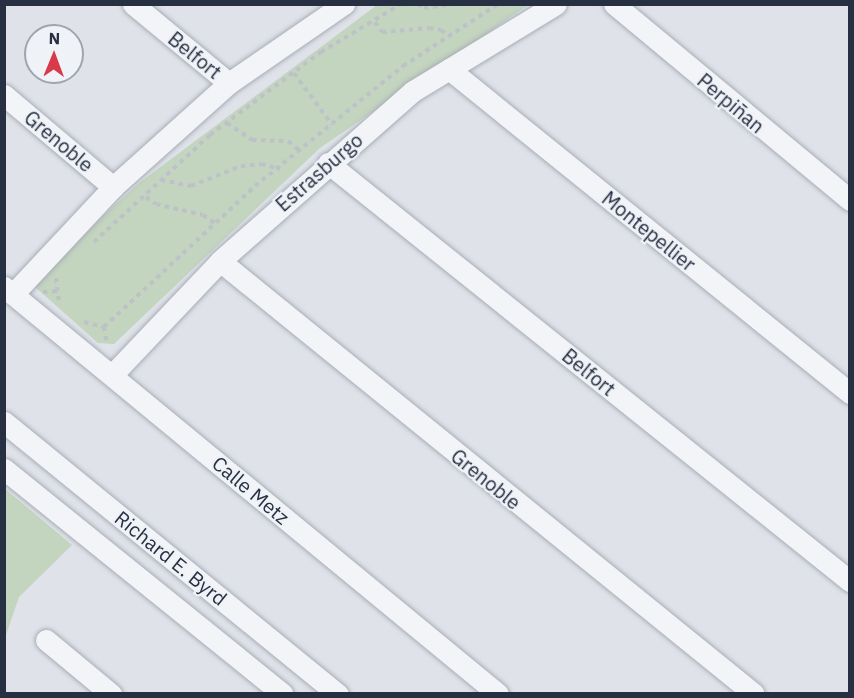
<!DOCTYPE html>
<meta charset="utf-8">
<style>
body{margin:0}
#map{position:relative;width:854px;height:698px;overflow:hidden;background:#dfe3e9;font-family:"IBM Plex Sans",sans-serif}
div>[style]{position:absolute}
.green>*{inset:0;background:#c3d4bf}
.path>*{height:4px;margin-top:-2px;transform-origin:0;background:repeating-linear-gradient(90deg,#bdc1c8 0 4.5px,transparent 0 9px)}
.roads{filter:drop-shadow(0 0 2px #a8adb7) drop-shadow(0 0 2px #a8adb7)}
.minor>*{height:21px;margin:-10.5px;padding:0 10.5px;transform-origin:10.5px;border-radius:10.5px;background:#f2f4f7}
span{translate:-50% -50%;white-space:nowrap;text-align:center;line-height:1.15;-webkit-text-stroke:4.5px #eff2f7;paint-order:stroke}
.street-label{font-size:20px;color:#272f42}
.frame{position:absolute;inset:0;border:6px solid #272f42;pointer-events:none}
.north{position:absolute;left:24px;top:24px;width:60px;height:60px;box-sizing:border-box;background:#eff2f7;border:2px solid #9fa4af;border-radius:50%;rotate:1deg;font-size:16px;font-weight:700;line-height:24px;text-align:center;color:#272f42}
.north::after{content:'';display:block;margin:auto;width:21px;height:27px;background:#d83a49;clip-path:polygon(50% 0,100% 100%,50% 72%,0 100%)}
</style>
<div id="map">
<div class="green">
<i style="clip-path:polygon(377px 5px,528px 5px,320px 148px,114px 344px,98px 343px,34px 286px,52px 263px,139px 183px)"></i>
<i style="clip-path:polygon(5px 489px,72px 545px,19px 597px,5px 638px)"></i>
</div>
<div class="path">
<i style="left:418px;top:4px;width:7px;rotate:34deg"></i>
<i style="left:424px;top:8px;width:29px;rotate:-8deg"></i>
<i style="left:375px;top:22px;width:12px;rotate:55deg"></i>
<i style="left:382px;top:32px;width:47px;rotate:-4.9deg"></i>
<i style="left:429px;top:28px;width:12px;rotate:9deg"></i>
<i style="left:441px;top:30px;width:9px;rotate:41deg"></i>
<i style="left:294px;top:73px;width:64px;rotate:53.8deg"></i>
<i style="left:227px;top:123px;width:30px;rotate:34deg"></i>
<i style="left:252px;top:140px;width:36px;rotate:2deg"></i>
<i style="left:288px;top:141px;width:17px;rotate:40deg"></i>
<i style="left:161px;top:180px;width:31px;rotate:11deg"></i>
<i style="left:191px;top:186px;width:54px;rotate:-21.8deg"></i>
<i style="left:241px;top:166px;width:20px;rotate:-6deg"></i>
<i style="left:261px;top:164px;width:20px;rotate:15deg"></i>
<i style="left:146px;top:197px;width:12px;rotate:35deg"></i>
<i style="left:156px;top:204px;width:48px;rotate:13.2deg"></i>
<i style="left:203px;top:215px;width:14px;rotate:34deg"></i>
<i style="left:94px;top:242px;width:158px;rotate:-42.7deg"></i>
<i style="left:210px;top:135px;width:139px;rotate:-36.8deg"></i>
<i style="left:321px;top:52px;width:93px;rotate:-31deg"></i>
<i style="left:56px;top:278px;width:24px;rotate:83deg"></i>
<i style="left:43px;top:292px;width:14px;rotate:-4deg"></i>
<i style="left:84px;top:322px;width:21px;rotate:14deg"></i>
<i style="left:104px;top:327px;width:207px;rotate:-43deg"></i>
<i style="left:255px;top:186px;width:191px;rotate:-39deg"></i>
<i style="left:403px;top:66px;width:113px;rotate:-33.1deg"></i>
<i style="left:104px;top:327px;width:17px;rotate:80deg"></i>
</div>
<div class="roads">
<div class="minor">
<i style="left:133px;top:4px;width:124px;rotate:39.5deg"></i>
<i style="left:614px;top:4px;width:307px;rotate:39.7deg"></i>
<i style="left:449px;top:69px;width:516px;rotate:38.94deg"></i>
<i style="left:4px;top:95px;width:143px;rotate:40.2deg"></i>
<i style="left:328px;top:163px;width:669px;rotate:38.69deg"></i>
<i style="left:220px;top:261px;width:687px;rotate:39.04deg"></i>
<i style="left:4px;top:287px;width:640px;rotate:39.48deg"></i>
<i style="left:13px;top:294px;width:146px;rotate:-46.9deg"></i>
<i style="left:113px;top:187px;width:156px;rotate:-41.9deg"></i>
<i style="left:229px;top:83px;width:140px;rotate:-34.5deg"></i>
<i style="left:112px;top:375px;width:157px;rotate:-46.5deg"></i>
<i style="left:220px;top:261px;width:257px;rotate:-41.4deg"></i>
<i style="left:413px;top:91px;width:167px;rotate:-31.3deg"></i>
<i style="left:4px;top:422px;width:431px;rotate:39.2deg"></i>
<i style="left:4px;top:469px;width:358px;rotate:38.9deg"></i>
<i style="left:46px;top:640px;width:85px;rotate:39.7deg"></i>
</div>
</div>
<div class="street-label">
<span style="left:195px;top:55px;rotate:39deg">Belfort</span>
<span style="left:731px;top:103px;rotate:40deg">Perpiñan</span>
<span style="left:59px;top:141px;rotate:40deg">Grenoble</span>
<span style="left:319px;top:172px;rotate:-41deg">Estrasburgo</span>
<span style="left:649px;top:231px;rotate:39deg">Montepellier</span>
<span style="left:589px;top:372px;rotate:39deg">Belfort</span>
<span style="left:486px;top:479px;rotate:39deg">Grenoble</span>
<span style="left:251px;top:490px;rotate:40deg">Calle Metz</span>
<span style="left:171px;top:558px;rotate:39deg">Richard E. Byrd</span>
</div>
<div class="frame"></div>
<div class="north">N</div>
</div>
